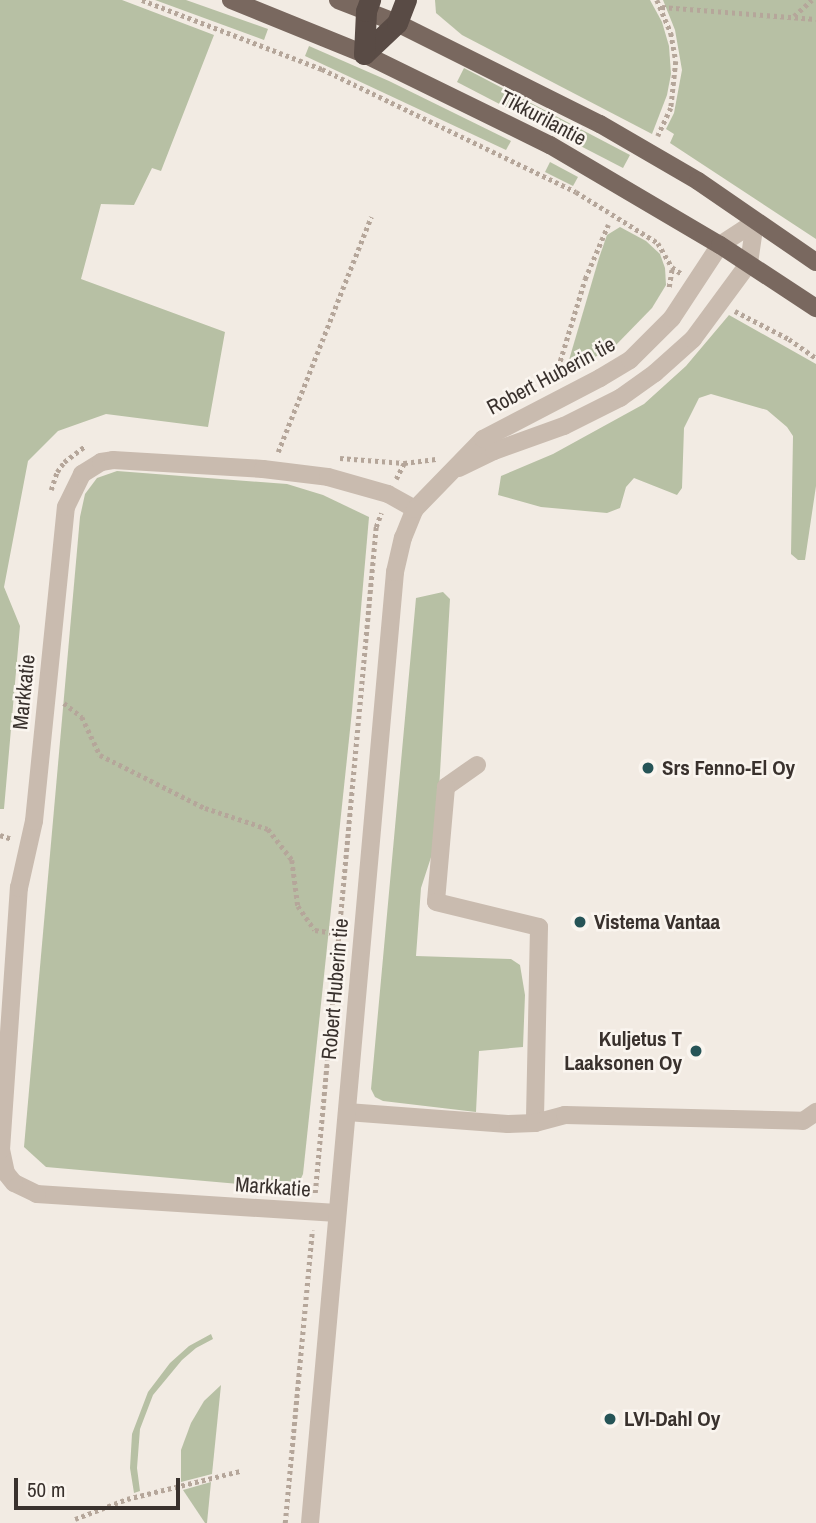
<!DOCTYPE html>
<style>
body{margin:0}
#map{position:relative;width:816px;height:1523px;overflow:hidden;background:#f2ebe3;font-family:"Archivo Narrow",sans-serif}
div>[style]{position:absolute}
.green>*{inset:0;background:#b7c0a4}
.path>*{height:4.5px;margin-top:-2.25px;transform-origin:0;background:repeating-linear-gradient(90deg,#b5a69a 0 3.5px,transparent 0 7px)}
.minor>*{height:18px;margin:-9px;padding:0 9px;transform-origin:9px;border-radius:9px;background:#c9bbaf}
.major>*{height:18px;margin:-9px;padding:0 9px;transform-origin:9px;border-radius:9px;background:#79685f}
.highway>*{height:21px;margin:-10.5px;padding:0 10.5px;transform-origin:10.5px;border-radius:10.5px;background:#594b45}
.dots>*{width:19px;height:19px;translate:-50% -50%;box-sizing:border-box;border:4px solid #faf5ef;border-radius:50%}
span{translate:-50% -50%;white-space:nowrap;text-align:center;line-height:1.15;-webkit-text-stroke:5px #faf5ef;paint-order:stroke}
.street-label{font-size:21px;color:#39312d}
.poi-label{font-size:21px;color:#39312d;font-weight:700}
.left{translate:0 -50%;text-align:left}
.right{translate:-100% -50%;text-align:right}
.scale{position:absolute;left:14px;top:1478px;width:166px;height:32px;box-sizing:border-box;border:4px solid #39312d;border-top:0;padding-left:9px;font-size:21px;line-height:24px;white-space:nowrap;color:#39312d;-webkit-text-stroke:5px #faf5ef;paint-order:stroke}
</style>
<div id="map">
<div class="green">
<i style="clip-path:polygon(0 0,122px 0,214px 35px,161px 171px,152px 168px,134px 205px,101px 204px,81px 279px,225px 332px,208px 427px,106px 414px,58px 431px,28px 461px,4px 587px,20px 626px,4px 809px,0 809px)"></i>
<i style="clip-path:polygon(155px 0,186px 0,268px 29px,264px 40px)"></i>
<i style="clip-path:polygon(435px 0,650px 0,662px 22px,669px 46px,671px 74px,667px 95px,652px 134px,462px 35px,436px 13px)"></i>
<i style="clip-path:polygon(663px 0,816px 0,816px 239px,670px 143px,674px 134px,666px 129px,674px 113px,682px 70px,675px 30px)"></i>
<i style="clip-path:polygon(309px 46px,389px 81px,511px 141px,506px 150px,305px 56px)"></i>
<i style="clip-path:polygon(464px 68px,630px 155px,623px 168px,457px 82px)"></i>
<i style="clip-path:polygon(550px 162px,578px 177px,573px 186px,545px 172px)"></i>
<i style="clip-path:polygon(620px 227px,646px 241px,660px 254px,665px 268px,666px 285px,652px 308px,614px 347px,570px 370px,569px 360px,599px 258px,607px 235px)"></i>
<i style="clip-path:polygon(729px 315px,816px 364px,816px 486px,805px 560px,798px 560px,791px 554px,793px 436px,787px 427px,767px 410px,711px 394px,699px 398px,684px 428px,682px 488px,677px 495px,634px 478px,626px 487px,620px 508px,607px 513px,541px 507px,498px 495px,501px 476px,553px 454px,644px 404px,686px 366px)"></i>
<i style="clip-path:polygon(117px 471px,287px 484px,323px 495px,369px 517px,352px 711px,303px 1174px,296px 1189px,46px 1167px,24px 1147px,80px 517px,85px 494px,97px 478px)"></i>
<i style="clip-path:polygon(443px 592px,450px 599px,437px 825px,435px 845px,421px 888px,416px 956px,511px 959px,520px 965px,525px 995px,523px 1047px,479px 1051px,476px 1112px,383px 1101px,375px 1097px,371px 1089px,416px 598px)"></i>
<i style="clip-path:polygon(211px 1334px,213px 1339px,196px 1348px,182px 1360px,153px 1395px,140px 1429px,137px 1468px,140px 1491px,134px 1493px,130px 1468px,132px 1434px,148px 1392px,170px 1363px,189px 1346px)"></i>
<i style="clip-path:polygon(221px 1385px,212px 1474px,181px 1482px,181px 1450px,191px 1423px,204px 1401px)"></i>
<i style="clip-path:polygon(211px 1482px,207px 1523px,205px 1523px,183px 1490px)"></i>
</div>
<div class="path">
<i style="left:142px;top:0;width:193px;rotate:21deg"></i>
<i style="left:322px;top:69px;width:282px;rotate:25.8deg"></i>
<i style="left:576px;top:192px;width:97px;rotate:31.9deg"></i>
<i style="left:658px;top:243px;width:28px;rotate:60deg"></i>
<i style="left:672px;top:267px;width:12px;rotate:35deg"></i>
<i style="left:657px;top:0;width:36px;rotate:67deg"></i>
<i style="left:671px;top:33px;width:28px;rotate:80deg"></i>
<i style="left:676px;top:61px;width:47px;rotate:96.1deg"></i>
<i style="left:671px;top:108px;width:31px;rotate:115deg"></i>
<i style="left:662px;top:7px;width:154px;rotate:4.5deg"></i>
<i style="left:794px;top:16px;width:24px;rotate:-42deg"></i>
<i style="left:669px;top:287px;width:20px;rotate:-81deg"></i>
<i style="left:735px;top:311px;width:61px;rotate:27.4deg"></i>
<i style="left:789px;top:339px;width:33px;rotate:35deg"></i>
<i style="left:554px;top:381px;width:107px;rotate:-73.1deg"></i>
<i style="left:585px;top:279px;width:59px;rotate:-66.9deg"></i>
<i style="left:278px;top:452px;width:253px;rotate:-68.4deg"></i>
<i style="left:340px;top:458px;width:64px;rotate:4.5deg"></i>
<i style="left:396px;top:479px;width:18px;rotate:-63deg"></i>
<i style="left:404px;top:463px;width:32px;rotate:-7deg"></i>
<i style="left:51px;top:490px;width:19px;rotate:-72deg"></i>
<i style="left:57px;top:472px;width:12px;rotate:-55deg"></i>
<i style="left:64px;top:462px;width:26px;rotate:-37deg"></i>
<i style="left:64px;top:703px;width:23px;rotate:38deg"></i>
<i style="left:82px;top:717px;width:42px;rotate:64.7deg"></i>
<i style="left:100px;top:755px;width:118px;rotate:26.8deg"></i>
<i style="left:205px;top:808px;width:66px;rotate:18.4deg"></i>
<i style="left:268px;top:829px;width:39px;rotate:52deg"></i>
<i style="left:292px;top:860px;width:46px;rotate:82.6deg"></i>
<i style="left:298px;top:906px;width:29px;rotate:55deg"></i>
<i style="left:315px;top:930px;width:24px;rotate:9deg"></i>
<i style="left:0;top:835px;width:13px;rotate:18deg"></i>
<i style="left:315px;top:1193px;width:669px;rotate:-84.77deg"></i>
<i style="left:376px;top:527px;width:15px;rotate:-70deg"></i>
<i style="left:75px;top:1519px;width:56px;rotate:-21deg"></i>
<i style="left:127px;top:1499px;width:116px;rotate:-13.9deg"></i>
<i style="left:285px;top:1523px;width:294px;rotate:-84.7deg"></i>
</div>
<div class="minor">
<i style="left:459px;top:468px;width:39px;rotate:-26deg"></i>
<i style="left:494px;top:451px;width:74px;rotate:-19.7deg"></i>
<i style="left:564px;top:426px;width:63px;rotate:-26.6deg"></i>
<i style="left:620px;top:398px;width:43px;rotate:-35.5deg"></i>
<i style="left:655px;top:373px;width:51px;rotate:-41.8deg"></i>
<i style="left:693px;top:339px;width:94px;rotate:-53.6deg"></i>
<i style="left:749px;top:263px;width:41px;rotate:-81.7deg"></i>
<i style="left:477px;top:765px;width:38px;rotate:145deg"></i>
<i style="left:446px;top:787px;width:115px;rotate:95deg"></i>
<i style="left:436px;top:902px;width:106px;rotate:13.6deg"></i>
<i style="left:539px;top:927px;width:196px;rotate:91.2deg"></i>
<i style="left:347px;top:1112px;width:161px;rotate:4.3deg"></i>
<i style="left:508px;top:1124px;width:27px;rotate:-2deg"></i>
<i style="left:535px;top:1123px;width:31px;rotate:-15deg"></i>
<i style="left:565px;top:1115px;width:238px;rotate:1.4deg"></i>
<i style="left:803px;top:1121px;width:16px;rotate:-35deg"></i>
<i style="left:337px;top:1213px;width:301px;rotate:-176.4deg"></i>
<i style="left:37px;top:1194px;width:25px;rotate:-154deg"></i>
<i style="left:14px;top:1183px;width:13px;rotate:-129deg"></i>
<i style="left:6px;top:1173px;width:24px;rotate:-102deg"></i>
<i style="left:1px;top:1150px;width:263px;rotate:-86.1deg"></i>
<i style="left:19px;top:888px;width:69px;rotate:-77.4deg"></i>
<i style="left:34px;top:821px;width:316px;rotate:-84.2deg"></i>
<i style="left:66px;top:507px;width:37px;rotate:-64deg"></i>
<i style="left:82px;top:474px;width:22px;rotate:-32deg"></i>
<i style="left:101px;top:462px;width:12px;rotate:-9deg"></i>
<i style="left:113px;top:460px;width:150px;rotate:3.4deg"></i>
<i style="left:263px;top:469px;width:65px;rotate:7deg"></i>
<i style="left:328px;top:477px;width:62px;rotate:15.8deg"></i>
<i style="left:388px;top:494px;width:31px;rotate:29deg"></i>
<i style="left:310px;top:1523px;width:955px;rotate:-84.89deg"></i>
<i style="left:395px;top:572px;width:35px;rotate:-77deg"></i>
<i style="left:403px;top:538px;width:31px;rotate:-68deg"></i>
<i style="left:415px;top:509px;width:98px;rotate:-45.8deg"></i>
<i style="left:483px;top:439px;width:132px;rotate:-27.5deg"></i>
<i style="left:600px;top:378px;width:35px;rotate:-31deg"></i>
<i style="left:630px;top:360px;width:59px;rotate:-45deg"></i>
<i style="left:672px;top:318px;width:87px;rotate:-56.7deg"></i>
<i style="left:720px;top:245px;width:42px;rotate:-33.3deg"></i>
</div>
<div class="major">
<i style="left:231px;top:0;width:144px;rotate:22.1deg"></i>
<i style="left:364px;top:54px;width:207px;rotate:26.1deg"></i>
<i style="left:550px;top:145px;width:197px;rotate:30.5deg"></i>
<i style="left:720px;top:245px;width:115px;rotate:33.3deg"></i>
<i style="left:338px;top:0;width:63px;rotate:21.3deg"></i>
<i style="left:397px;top:23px;width:227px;rotate:26.5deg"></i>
<i style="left:600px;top:124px;width:113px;rotate:30.2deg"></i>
<i style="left:698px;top:181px;width:143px;rotate:34.5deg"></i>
</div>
<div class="highway">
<i style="left:364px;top:54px;width:45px;rotate:-43.2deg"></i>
<i style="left:397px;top:23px;width:25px;rotate:-69deg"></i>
<i style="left:364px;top:54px;width:43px;rotate:-87.3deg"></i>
<i style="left:366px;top:11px;width:12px;rotate:-70deg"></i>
</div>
<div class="dots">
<i style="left:648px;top:768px;background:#265457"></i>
<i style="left:580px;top:922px;background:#265457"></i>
<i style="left:696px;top:1051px;background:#265457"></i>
<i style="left:610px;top:1419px;background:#265457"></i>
</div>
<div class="street-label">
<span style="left:543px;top:118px;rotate:28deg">Tikkurilantie</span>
<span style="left:551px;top:376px;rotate:-28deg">Robert Huberin tie</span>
<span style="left:24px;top:692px;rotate:-84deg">Markkatie</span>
<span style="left:335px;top:989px;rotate:-85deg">Robert Huberin tie</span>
<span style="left:273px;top:1187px;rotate:4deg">Markkatie</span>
</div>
<div class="poi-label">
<span class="left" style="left:662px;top:768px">Srs Fenno-El Oy</span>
<span class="left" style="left:594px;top:922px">Vistema Vantaa</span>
<span class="right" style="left:682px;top:1051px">Kuljetus T<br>Laaksonen Oy</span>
<span class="left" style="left:624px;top:1419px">LVI-Dahl Oy</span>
</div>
<div class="scale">50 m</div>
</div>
